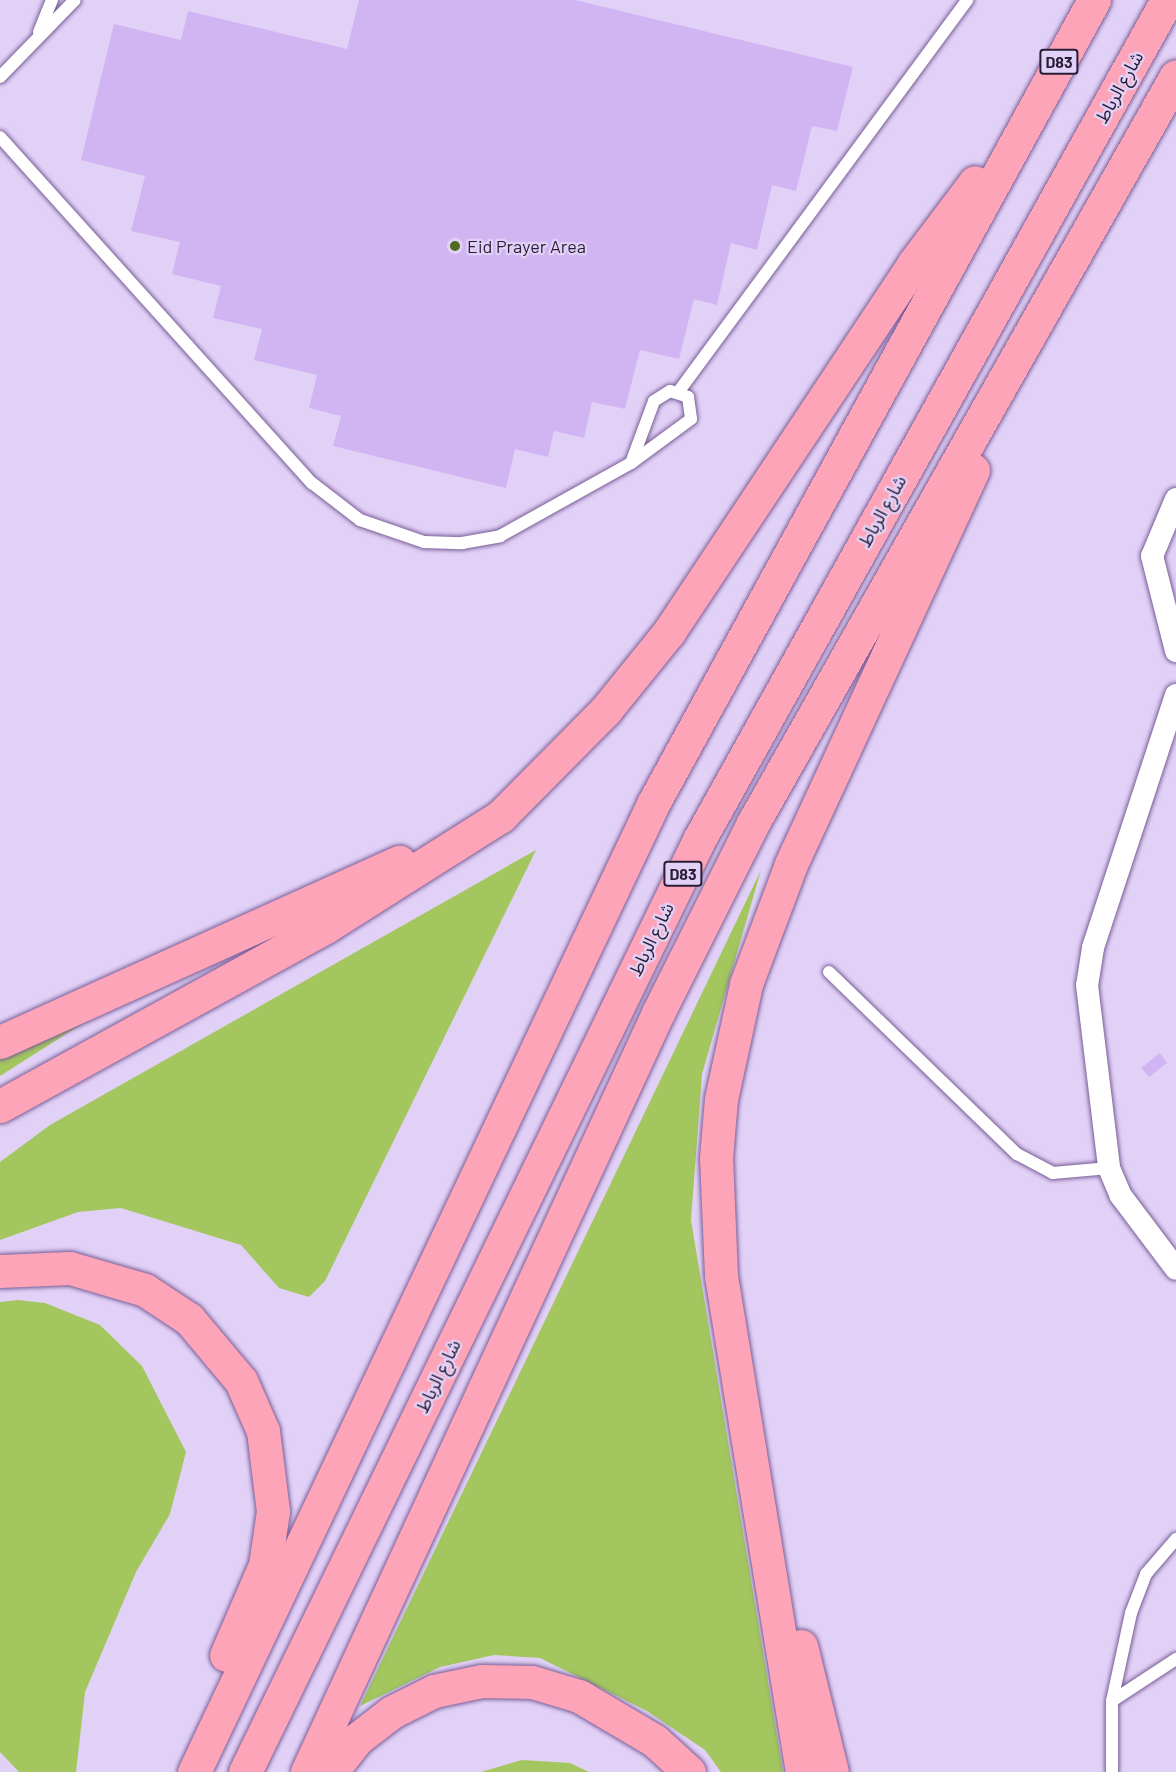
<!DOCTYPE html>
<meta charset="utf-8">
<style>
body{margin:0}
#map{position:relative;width:1176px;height:1772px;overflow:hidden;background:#e2d1f7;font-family:Barlow,"Noto Sans Arabic",sans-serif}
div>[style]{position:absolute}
.green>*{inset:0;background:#a3c75e}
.building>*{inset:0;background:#d1b5f2}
.roads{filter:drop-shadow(0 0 2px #795e96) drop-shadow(0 0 2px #795e96)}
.service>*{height:12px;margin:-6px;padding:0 6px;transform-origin:6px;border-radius:6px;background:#fff}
.minor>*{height:22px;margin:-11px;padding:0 11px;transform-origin:11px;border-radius:11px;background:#fff}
.motorway>*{height:33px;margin:-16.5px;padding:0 16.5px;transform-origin:16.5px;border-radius:16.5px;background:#fea4b8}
.dots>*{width:16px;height:16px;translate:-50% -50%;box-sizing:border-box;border:3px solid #e2d1f7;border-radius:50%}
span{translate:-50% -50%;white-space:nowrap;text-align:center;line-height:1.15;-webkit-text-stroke:4.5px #e2d1f7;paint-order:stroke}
.shield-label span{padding:2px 4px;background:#e2d1f7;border:2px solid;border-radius:4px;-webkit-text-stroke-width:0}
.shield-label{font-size:16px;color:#281d34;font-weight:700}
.street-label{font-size:18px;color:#281d34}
.poi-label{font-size:18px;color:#281d34}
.left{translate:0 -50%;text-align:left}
</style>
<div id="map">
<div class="green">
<i style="clip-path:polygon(536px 850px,325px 1281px,309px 1297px,279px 1288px,241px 1245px,121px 1208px,78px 1212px,0 1240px,0 1162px,50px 1125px)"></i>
<i style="clip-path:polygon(761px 870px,702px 1074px,691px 1220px,783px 1772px,721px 1772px,705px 1750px,647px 1711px,540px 1658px,494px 1655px,440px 1667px,360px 1706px)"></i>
<i style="clip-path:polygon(107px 1008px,0 1076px,0 1055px)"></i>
<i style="clip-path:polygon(18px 1300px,45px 1303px,100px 1325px,142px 1366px,186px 1452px,170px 1514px,136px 1572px,85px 1692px,76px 1772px,19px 1772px,0 1752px,0 1302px)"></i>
<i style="clip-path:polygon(522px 1760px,570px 1763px,589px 1772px,481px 1772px)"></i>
</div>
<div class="building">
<i style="clip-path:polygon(359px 0,575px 0,853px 67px,837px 131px,812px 126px,796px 191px,772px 185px,757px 250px,731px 243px,717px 305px,694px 299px,679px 359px,640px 350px,625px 409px,592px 402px,584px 438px,554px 431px,548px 457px,515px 449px,506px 488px,333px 446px,341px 416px,309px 408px,317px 375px,254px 360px,262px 329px,213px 318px,221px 286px,172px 274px,180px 242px,131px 231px,145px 176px,81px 160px,114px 24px,181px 40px,188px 11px,347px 49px)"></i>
<i style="clip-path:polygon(1160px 1053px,1167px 1063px,1149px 1077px,1141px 1068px)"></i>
</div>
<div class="roads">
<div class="service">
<i style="left:39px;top:32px;width:35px;rotate:-68deg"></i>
<i style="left:0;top:77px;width:107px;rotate:-45.8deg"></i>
<i style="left:0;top:137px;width:466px;rotate:48deg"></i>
<i style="left:312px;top:483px;width:61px;rotate:37.6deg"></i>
<i style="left:360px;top:520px;width:68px;rotate:19deg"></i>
<i style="left:424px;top:542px;width:38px;rotate:2deg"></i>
<i style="left:462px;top:543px;width:39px;rotate:-10deg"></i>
<i style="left:500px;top:536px;width:150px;rotate:-29.1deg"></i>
<i style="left:670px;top:391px;width:19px;rotate:18deg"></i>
<i style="left:688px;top:397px;width:22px;rotate:82deg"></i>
<i style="left:691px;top:419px;width:74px;rotate:143.7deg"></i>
<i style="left:631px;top:463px;width:66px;rotate:-69.6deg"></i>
<i style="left:654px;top:401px;width:19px;rotate:-32deg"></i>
<i style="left:679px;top:391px;width:486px;rotate:-53.6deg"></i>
<i style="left:829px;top:972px;width:262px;rotate:44.1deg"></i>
<i style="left:1017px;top:1154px;width:41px;rotate:27.8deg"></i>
<i style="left:1053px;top:1173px;width:56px;rotate:-5.1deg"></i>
<i style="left:1112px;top:1701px;width:77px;rotate:-33.3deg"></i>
<i style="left:1112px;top:1772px;width:71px;rotate:-90deg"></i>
<i style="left:1112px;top:1701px;width:90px;rotate:-77.8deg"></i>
<i style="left:1131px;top:1613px;width:42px;rotate:-69deg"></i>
<i style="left:1146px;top:1574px;width:46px;rotate:-49.4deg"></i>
</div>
<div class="minor">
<i style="left:1176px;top:499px;width:62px;rotate:112.8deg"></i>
<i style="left:1152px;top:556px;width:98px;rotate:75.8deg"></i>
<i style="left:1176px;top:695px;width:266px;rotate:108.2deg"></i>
<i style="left:1093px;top:948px;width:37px;rotate:99deg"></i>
<i style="left:1087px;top:985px;width:184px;rotate:83.1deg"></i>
<i style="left:1109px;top:1168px;width:30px;rotate:67deg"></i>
<i style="left:1121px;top:1196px;width:91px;rotate:53deg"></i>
</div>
<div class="motorway">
<i style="left:0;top:1042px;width:438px;rotate:-24.3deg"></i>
<i style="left:0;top:1106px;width:373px;rotate:-28.8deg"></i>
<i style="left:327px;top:926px;width:206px;rotate:-32.3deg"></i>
<i style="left:501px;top:816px;width:148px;rotate:-45.3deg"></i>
<i style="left:605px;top:711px;width:102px;rotate:-51deg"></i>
<i style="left:669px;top:632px;width:443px;rotate:-56.4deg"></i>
<i style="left:914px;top:263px;width:101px;rotate:-53deg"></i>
<i style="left:0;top:1271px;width:70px;rotate:-2.5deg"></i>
<i style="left:70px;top:1268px;width:78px;rotate:16.3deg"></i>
<i style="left:145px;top:1290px;width:53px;rotate:33.4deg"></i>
<i style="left:189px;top:1319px;width:81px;rotate:50deg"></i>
<i style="left:241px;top:1381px;width:55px;rotate:66.3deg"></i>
<i style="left:263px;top:1431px;width:81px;rotate:82.9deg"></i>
<i style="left:273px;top:1511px;width:55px;rotate:98.4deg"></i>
<i style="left:265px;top:1565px;width:98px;rotate:113.4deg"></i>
<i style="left:801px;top:1646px;width:130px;rotate:76.2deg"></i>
<i style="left:194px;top:1772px;width:1074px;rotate:-64.63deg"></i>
<i style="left:654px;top:802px;width:915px;rotate:-61.25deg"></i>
<i style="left:245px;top:1772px;width:1039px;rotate:-64.03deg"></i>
<i style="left:700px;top:838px;width:959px;rotate:-60.87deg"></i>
<i style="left:307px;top:1772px;width:838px;rotate:-65.18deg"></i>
<i style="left:659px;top:1011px;width:210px;rotate:-63.4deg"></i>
<i style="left:753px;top:823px;width:858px;rotate:-60.48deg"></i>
<i style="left:331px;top:1772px;width:42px;rotate:-51.8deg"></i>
<i style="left:357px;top:1739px;width:44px;rotate:-37.6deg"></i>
<i style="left:392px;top:1712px;width:47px;rotate:-26.6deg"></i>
<i style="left:434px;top:1691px;width:49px;rotate:-11.8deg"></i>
<i style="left:482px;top:1681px;width:50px;rotate:1.1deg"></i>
<i style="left:532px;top:1682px;width:49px;rotate:16.6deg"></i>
<i style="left:579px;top:1696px;width:88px;rotate:30.6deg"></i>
<i style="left:655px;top:1741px;width:46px;rotate:42.4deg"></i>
<i style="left:802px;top:1772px;width:503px;rotate:-99.27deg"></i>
<i style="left:721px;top:1276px;width:118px;rotate:-92.4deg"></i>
<i style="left:716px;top:1158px;width:59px;rotate:-85.2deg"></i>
<i style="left:721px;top:1099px;width:118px;rotate:-77.7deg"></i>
<i style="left:746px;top:984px;width:128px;rotate:-69.4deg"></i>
<i style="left:791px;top:864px;width:434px;rotate:-65.2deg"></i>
</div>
</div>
<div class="dots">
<i style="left:455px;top:246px;background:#526b1c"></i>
</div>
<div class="shield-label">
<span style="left:1059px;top:62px">D83</span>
<span style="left:683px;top:874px">D83</span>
</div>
<div class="street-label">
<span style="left:1119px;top:87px;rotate:-61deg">شارع الرباط</span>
<span style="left:882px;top:511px;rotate:-61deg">شارع الرباط</span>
<span style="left:651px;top:939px;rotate:-64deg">شارع الرباط</span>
<span style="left:438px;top:1376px;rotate:-64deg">شارع الرباط</span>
</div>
<div class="poi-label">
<span class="left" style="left:467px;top:246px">Eid Prayer Area</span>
</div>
</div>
